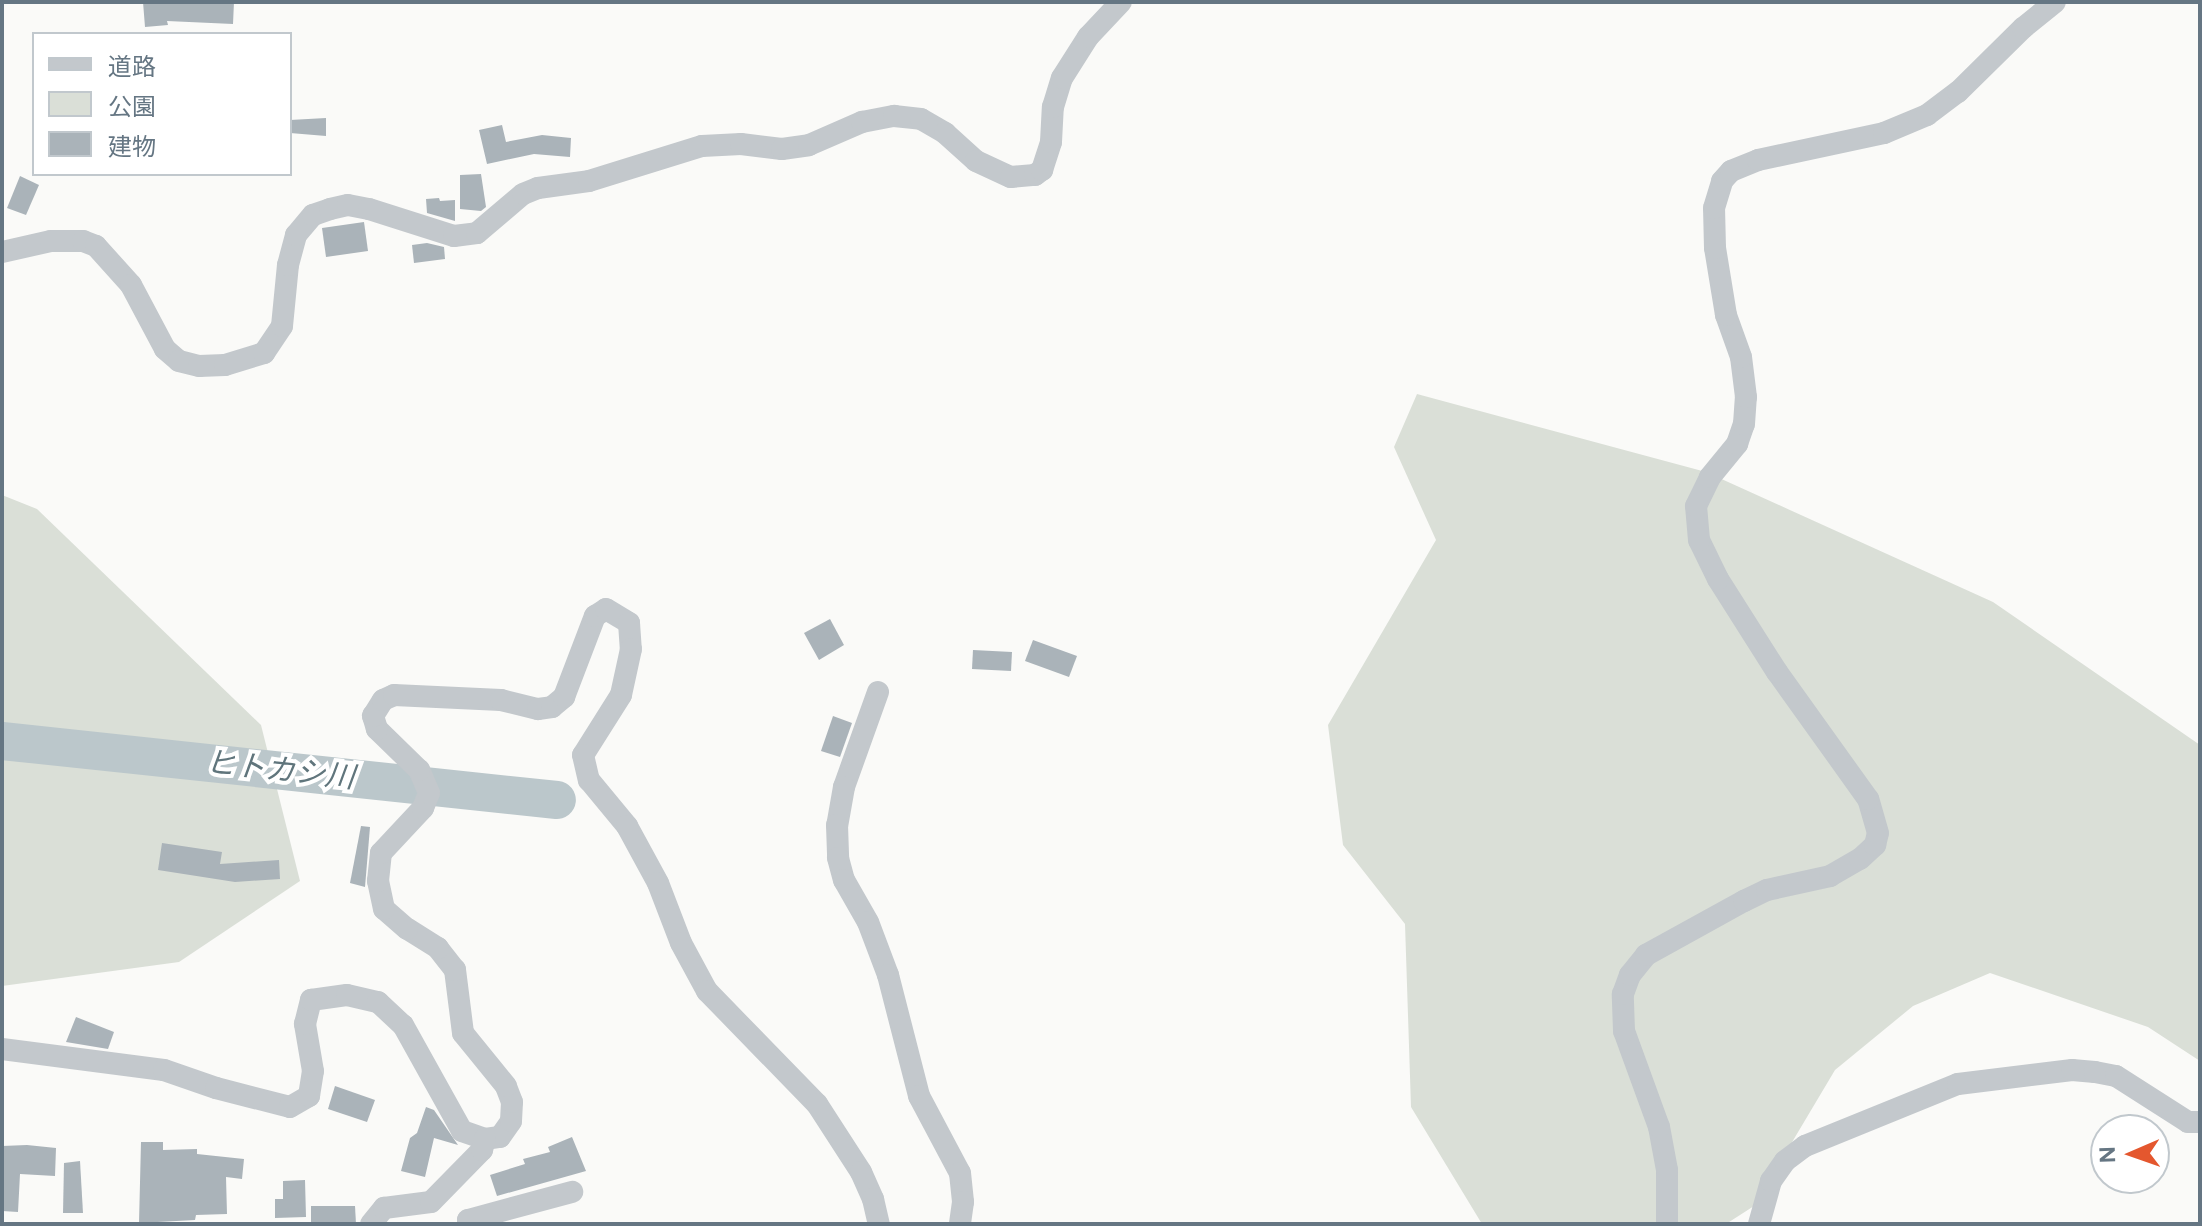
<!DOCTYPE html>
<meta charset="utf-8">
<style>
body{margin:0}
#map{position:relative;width:2202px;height:1226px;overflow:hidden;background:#fafaf8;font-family:Figtree,"Noto Sans JP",sans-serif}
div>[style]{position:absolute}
.green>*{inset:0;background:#dadfd7}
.river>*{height:38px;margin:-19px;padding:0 19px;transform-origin:19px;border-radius:19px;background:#bbc7cb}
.building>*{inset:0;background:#aab3b9}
.street>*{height:22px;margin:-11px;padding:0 11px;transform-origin:11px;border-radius:11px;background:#c3c8cc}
span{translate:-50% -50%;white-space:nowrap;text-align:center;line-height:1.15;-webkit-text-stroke:8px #fff;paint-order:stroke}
.water-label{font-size:30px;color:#60757c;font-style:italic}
.frame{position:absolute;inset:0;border:4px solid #657683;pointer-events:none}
.legend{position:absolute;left:32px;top:32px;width:260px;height:144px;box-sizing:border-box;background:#fff;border:2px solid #c1c8cd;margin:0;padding:10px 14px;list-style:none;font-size:24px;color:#657683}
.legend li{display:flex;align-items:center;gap:16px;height:40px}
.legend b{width:40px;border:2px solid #c1c8cd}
.north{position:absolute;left:2090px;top:1114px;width:80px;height:80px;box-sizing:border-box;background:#fff;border:2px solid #c1c8cd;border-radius:50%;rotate:268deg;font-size:22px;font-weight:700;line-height:32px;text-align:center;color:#657683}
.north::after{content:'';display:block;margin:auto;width:28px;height:36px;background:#e4572e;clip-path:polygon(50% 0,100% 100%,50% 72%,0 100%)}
</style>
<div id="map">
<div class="green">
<i style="clip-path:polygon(1417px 394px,1706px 472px,1993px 602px,2200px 745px,2200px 1061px,2148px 1027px,1990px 973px,1913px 1006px,1835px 1070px,1754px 1206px,1726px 1224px,1482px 1224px,1411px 1107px,1405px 924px,1343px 845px,1328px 725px,1436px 540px,1394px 447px)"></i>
<i style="clip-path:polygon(2px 495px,37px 509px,261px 725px,300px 881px,179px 962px,2px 986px)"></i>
</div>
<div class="river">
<i style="left:2px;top:741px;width:558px;rotate:6.07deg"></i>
</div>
<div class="building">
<i style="clip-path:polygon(143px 2px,234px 2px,233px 24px,167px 21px,168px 25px,145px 27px)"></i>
<i style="clip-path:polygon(326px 118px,326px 136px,290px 133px,290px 120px)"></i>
<i style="clip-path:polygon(502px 125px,506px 142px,542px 135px,571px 138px,570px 157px,534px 154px,487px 164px,479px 130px)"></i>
<i style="clip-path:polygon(481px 174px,486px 207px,481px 211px,460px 209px,460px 175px)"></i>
<i style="clip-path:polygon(20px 176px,39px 185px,26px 215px,7px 208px)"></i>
<i style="clip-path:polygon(439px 198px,440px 201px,455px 200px,455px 221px,427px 213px,426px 199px)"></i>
<i style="clip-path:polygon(364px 222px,368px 251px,326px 257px,322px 228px)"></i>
<i style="clip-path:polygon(427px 243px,444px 247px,445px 259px,414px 263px,412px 245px)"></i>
<i style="clip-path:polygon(830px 619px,844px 645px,819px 660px,804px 633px)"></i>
<i style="clip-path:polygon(1033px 640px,1077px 656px,1069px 677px,1025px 661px)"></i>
<i style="clip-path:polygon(973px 650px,1012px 652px,1011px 671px,972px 669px)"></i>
<i style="clip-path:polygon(833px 716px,852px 723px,840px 757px,821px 751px)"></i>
<i style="clip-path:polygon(361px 826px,370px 827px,365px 887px,350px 883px)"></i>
<i style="clip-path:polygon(162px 843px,222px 852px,220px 864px,279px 860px,280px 879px,235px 882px,158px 870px)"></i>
<i style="clip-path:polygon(76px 1017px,114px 1032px,108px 1049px,66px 1042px)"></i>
<i style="clip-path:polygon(335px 1086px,375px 1100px,367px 1122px,328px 1109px)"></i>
<i style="clip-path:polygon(426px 1107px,434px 1110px,458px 1145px,434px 1138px,425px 1177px,401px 1171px,410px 1138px,417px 1133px)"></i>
<i style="clip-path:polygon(572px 1137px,586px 1171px,497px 1196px,490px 1175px,525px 1164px,523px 1159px,550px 1152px,548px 1147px)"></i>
<i style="clip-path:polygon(141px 1142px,163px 1142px,163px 1150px,197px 1149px,197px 1154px,244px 1159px,242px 1179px,226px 1177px,227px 1214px,196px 1215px,195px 1220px,139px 1223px)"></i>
<i style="clip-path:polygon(27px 1145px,56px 1148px,55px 1176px,20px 1174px,18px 1212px,2px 1211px,2px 1146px)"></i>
<i style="clip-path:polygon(80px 1161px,83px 1213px,63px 1213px,64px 1163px)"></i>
<i style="clip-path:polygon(305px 1180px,306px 1217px,275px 1218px,275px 1199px,283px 1199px,283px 1181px)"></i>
<i style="clip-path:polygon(311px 1206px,355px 1206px,356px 1224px,311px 1224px)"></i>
</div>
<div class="street">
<i style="left:2px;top:252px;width:50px;rotate:-12.7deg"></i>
<i style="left:51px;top:241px;width:32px"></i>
<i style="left:83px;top:241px;width:14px;rotate:21deg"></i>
<i style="left:96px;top:246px;width:52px;rotate:48.1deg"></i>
<i style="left:131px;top:285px;width:72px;rotate:62deg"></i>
<i style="left:165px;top:349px;width:18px;rotate:41deg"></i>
<i style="left:179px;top:361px;width:21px;rotate:14deg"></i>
<i style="left:199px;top:366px;width:26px;rotate:-2deg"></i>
<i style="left:225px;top:365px;width:41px;rotate:-17.1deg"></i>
<i style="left:264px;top:353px;width:32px;rotate:-56deg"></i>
<i style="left:282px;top:326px;width:61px;rotate:-84.4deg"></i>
<i style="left:288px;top:265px;width:31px;rotate:-75deg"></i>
<i style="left:296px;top:235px;width:26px;rotate:-50deg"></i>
<i style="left:313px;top:215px;width:18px;rotate:-19deg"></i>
<i style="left:330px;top:209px;width:18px;rotate:-13deg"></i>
<i style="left:348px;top:205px;width:21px;rotate:11deg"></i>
<i style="left:369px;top:209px;width:89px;rotate:17.6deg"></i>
<i style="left:454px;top:236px;width:23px;rotate:-7deg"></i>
<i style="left:477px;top:233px;width:60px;rotate:-40.3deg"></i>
<i style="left:523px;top:194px;width:16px;rotate:-22deg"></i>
<i style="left:538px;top:188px;width:51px;rotate:-7.8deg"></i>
<i style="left:589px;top:181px;width:118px;rotate:-17.2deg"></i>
<i style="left:702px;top:146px;width:39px;rotate:-3deg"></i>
<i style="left:741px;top:144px;width:41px;rotate:7deg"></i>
<i style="left:782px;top:149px;width:27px;rotate:-8deg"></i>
<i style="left:809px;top:145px;width:58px;rotate:-23.5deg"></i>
<i style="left:862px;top:122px;width:33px;rotate:-11deg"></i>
<i style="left:894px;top:116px;width:27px;rotate:6deg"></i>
<i style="left:921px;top:119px;width:28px;rotate:30deg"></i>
<i style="left:945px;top:133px;width:42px;rotate:42.1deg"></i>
<i style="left:976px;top:161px;width:38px;rotate:25deg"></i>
<i style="left:1011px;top:177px;width:24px;rotate:-5deg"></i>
<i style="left:1035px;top:175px;width:9px;rotate:-36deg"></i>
<i style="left:1042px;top:170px;width:29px;rotate:-72deg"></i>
<i style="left:1051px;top:142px;width:35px;rotate:-87deg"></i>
<i style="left:1053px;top:107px;width:30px;rotate:-73deg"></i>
<i style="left:1062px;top:78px;width:49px;rotate:-57.6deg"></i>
<i style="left:1088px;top:37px;width:48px;rotate:-46.7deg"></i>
<i style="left:878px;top:692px;width:101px;rotate:109.7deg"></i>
<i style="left:844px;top:787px;width:39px;rotate:100deg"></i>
<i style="left:837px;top:825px;width:33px;rotate:88deg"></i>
<i style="left:838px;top:858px;width:23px;rotate:75deg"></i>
<i style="left:844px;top:880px;width:48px;rotate:60.3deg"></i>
<i style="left:868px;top:922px;width:57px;rotate:69.3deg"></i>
<i style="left:888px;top:975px;width:125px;rotate:75.6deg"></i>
<i style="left:919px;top:1096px;width:87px;rotate:62deg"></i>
<i style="left:960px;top:1173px;width:29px;rotate:84deg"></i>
<i style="left:963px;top:1202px;width:22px;rotate:98deg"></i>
<i style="left:2px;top:1049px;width:163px;rotate:7.4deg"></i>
<i style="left:164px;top:1070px;width:55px;rotate:19.1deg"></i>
<i style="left:216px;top:1088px;width:76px;rotate:14.4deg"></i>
<i style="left:290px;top:1107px;width:22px;rotate:-30deg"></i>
<i style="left:309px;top:1096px;width:25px;rotate:-81deg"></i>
<i style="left:313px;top:1071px;width:48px;rotate:-99.7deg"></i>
<i style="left:305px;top:1024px;width:25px;rotate:-76deg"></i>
<i style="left:311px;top:1000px;width:36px;rotate:-8deg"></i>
<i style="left:347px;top:995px;width:32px;rotate:13deg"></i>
<i style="left:378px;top:1002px;width:34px;rotate:43deg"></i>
<i style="left:403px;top:1025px;width:121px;rotate:60.9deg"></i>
<i style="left:462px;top:1131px;width:24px;rotate:19deg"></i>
<i style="left:485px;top:1139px;width:15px;rotate:-8deg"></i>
<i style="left:500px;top:1137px;width:19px;rotate:-55deg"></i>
<i style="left:511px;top:1121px;width:19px;rotate:-87deg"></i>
<i style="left:512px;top:1102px;width:17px;rotate:-111deg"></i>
<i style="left:506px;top:1086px;width:68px;rotate:-129.1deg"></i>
<i style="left:463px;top:1033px;width:64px;rotate:-97.2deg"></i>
<i style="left:455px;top:970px;width:28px;rotate:-128deg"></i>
<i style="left:438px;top:948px;width:36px;rotate:-148deg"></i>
<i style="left:407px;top:929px;width:30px;rotate:-139deg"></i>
<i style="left:384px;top:909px;width:29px;rotate:-102deg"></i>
<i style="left:378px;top:881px;width:28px;rotate:-84deg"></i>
<i style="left:381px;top:853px;width:62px;rotate:-47deg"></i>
<i style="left:423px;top:808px;width:16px;rotate:-68deg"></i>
<i style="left:429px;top:793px;width:25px;rotate:-113deg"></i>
<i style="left:419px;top:770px;width:59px;rotate:-135.7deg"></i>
<i style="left:377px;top:729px;width:14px;rotate:-107deg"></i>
<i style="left:373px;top:716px;width:19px;rotate:-58deg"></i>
<i style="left:383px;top:700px;width:12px;rotate:-24deg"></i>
<i style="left:394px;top:695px;width:107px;rotate:2.7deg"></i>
<i style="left:501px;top:700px;width:38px;rotate:14deg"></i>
<i style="left:538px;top:709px;width:14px;rotate:-8deg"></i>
<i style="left:552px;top:707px;width:16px;rotate:-40deg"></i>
<i style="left:564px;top:697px;width:87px;rotate:-69.1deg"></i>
<i style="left:595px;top:616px;width:13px;rotate:-32deg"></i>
<i style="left:606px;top:609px;width:27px;rotate:31deg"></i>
<i style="left:629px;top:623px;width:26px;rotate:86deg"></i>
<i style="left:631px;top:649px;width:47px;rotate:102.3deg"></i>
<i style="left:621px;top:695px;width:71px;rotate:122.3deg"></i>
<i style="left:583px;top:755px;width:26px;rotate:77deg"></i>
<i style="left:589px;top:780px;width:60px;rotate:50.4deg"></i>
<i style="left:627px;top:826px;width:65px;rotate:61.5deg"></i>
<i style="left:658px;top:883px;width:64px;rotate:69deg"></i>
<i style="left:681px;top:943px;width:55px;rotate:61.6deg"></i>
<i style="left:707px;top:991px;width:158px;rotate:45.8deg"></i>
<i style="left:817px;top:1104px;width:81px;rotate:57.1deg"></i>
<i style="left:861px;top:1172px;width:30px;rotate:66deg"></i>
<i style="left:873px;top:1199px;width:26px;rotate:77deg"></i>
<i style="left:371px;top:1224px;width:21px;rotate:-51deg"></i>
<i style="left:384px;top:1208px;width:47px;rotate:-7.3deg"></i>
<i style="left:431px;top:1202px;width:73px;rotate:-45.6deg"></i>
<i style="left:482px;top:1150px;width:11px;rotate:-75deg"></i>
<i style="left:468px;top:1224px;width:4px;rotate:-90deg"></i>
<i style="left:468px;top:1220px;width:108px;rotate:-15.1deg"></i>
<i style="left:1667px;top:1224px;width:54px;rotate:-90deg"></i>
<i style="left:1667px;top:1170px;width:44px;rotate:-100.5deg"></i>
<i style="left:1659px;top:1127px;width:102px;rotate:-110deg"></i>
<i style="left:1624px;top:1031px;width:37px;rotate:-92deg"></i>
<i style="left:1623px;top:994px;width:20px;rotate:-70deg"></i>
<i style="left:1630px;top:975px;width:26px;rotate:-51deg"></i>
<i style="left:1646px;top:955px;width:112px;rotate:-28.9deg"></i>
<i style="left:1744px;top:901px;width:25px;rotate:-26deg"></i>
<i style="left:1767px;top:890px;width:65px;rotate:-12.5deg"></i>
<i style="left:1830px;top:876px;width:34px;rotate:-30deg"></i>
<i style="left:1860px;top:859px;width:21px;rotate:-43deg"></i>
<i style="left:1875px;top:845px;width:12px;rotate:-76deg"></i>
<i style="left:1878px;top:833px;width:35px;rotate:-106deg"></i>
<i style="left:1868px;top:799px;width:156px;rotate:-125.6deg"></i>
<i style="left:1777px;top:672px;width:110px;rotate:-122.4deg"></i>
<i style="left:1718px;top:579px;width:43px;rotate:-116deg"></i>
<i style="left:1699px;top:540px;width:34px;rotate:-95deg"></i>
<i style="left:1696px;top:506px;width:32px;rotate:-64deg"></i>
<i style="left:1710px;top:477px;width:43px;rotate:-50.7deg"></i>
<i style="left:1737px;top:444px;width:21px;rotate:-71deg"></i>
<i style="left:1744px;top:424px;width:27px;rotate:-86deg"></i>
<i style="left:1746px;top:397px;width:40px;rotate:-97.1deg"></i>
<i style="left:1741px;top:357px;width:45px;rotate:-109.7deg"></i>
<i style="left:1726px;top:315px;width:68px;rotate:-99.3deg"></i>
<i style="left:1715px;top:248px;width:40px;rotate:-91.4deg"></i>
<i style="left:1714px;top:208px;width:28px;rotate:-73deg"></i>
<i style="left:1722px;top:181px;width:13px;rotate:-48deg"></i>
<i style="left:1731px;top:171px;width:29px;rotate:-22deg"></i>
<i style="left:1758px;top:160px;width:129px;rotate:-12.1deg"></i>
<i style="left:1884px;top:133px;width:47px;rotate:-22.7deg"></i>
<i style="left:1927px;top:115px;width:39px;rotate:-37deg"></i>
<i style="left:1958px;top:92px;width:91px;rotate:-44.6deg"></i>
<i style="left:2023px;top:28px;width:41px;rotate:-39.1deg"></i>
<i style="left:1759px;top:1224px;width:45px;rotate:-74.4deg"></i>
<i style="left:1771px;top:1181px;width:24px;rotate:-55deg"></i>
<i style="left:1785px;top:1161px;width:25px;rotate:-37deg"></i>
<i style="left:1805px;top:1146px;width:165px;rotate:-22.1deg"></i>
<i style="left:1958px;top:1084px;width:115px;rotate:-7deg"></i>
<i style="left:2072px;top:1070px;width:23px;rotate:5deg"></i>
<i style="left:2095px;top:1072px;width:21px;rotate:11deg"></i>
<i style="left:2116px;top:1076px;width:85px;rotate:32.6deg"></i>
<i style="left:2188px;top:1122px;width:12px"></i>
</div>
<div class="water-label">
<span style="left:280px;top:770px;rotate:6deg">ヒトカシ川</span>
</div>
<div class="frame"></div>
<ul class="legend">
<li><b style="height:10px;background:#c3c8cc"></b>道路</li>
<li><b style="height:22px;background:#dadfd7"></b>公園</li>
<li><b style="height:22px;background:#aab3b9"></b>建物</li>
</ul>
<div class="north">N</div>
</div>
